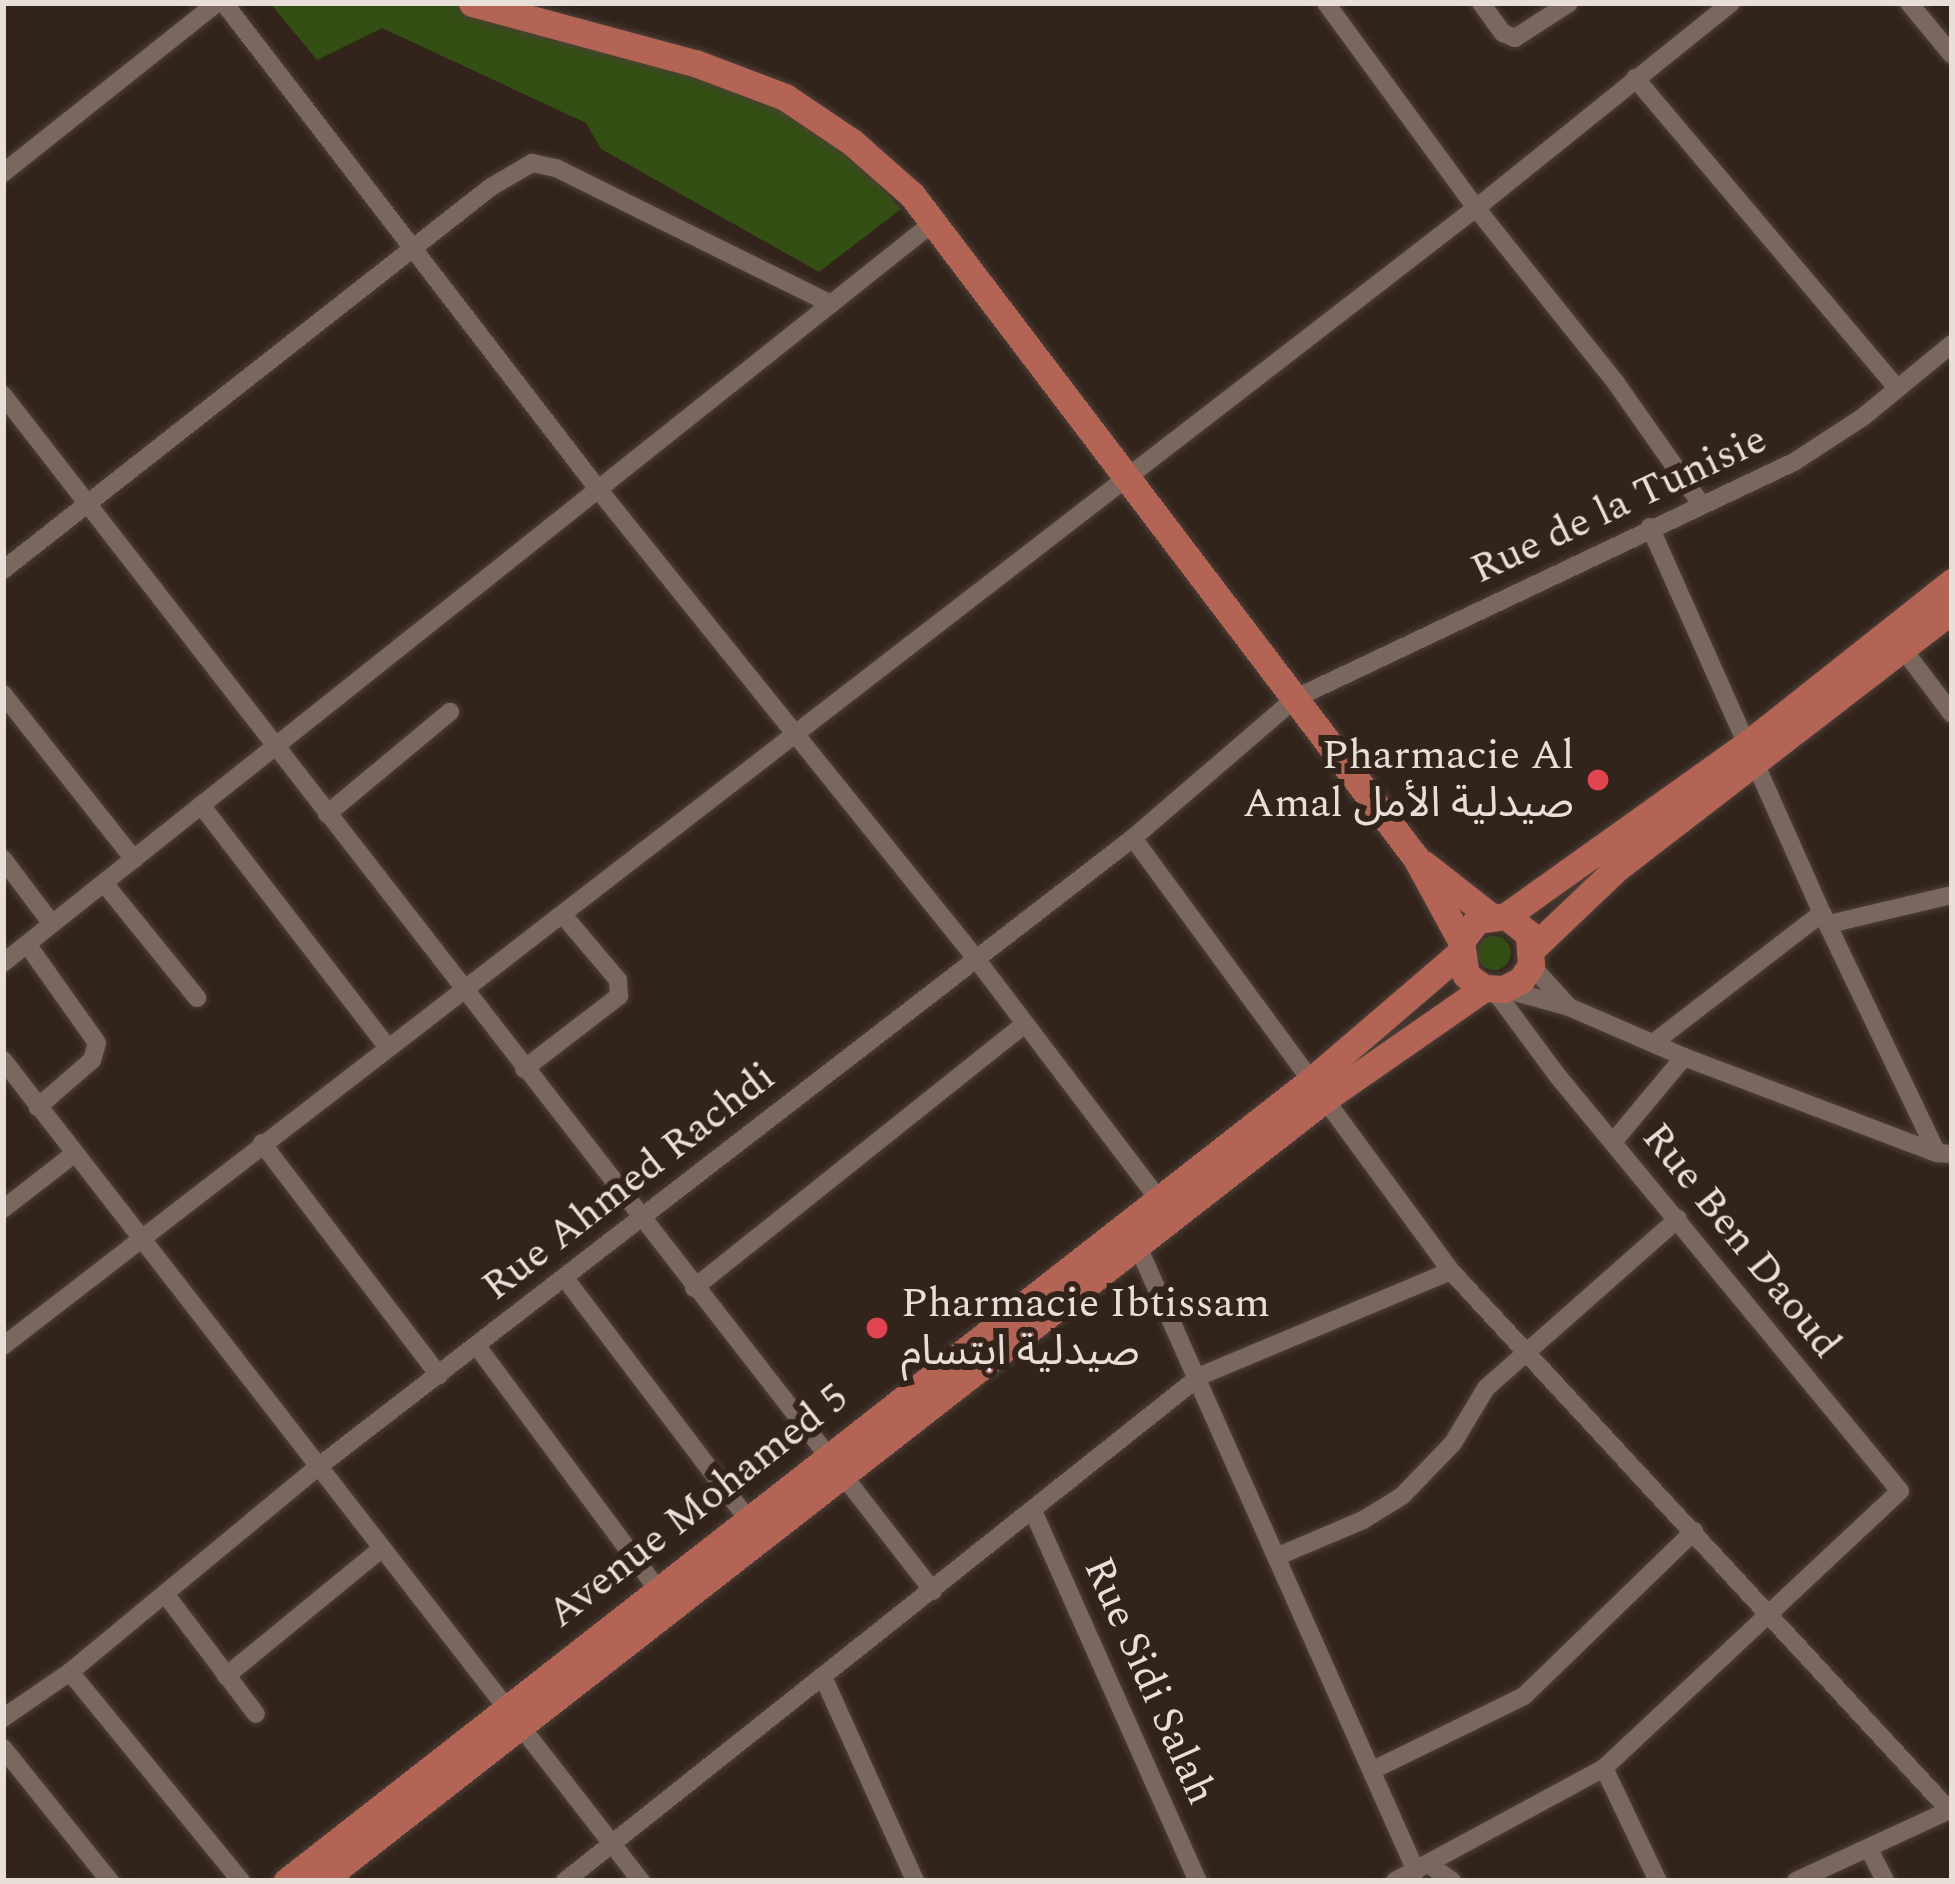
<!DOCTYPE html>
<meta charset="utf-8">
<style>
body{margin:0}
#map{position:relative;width:1955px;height:1884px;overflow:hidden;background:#32241b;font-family:Spectral,"Noto Sans Arabic",serif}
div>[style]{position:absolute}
.green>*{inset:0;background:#344f13}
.round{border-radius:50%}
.roads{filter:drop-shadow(0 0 3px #4c3f38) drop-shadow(0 0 3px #4c3f38)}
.street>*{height:18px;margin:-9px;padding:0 9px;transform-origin:9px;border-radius:9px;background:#7a685e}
.primary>*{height:27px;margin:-13.5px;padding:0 13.5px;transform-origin:13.5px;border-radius:13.5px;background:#b46455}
.dots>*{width:33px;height:33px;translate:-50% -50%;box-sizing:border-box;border:6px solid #32241b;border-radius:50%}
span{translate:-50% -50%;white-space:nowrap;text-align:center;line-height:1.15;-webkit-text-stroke:12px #32241b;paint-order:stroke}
.street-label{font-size:42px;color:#e9dfd9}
.poi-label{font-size:42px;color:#e9dfd9}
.right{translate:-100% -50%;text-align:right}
.left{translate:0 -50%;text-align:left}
.frame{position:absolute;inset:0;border:6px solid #e9dfd9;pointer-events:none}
</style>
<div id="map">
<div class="green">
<i style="clip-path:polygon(270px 3px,456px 3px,687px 67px,776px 99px,852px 154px,901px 209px,819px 272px,601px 149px,586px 123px,382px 28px,317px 60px)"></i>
<i class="round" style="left:1477px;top:936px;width:34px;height:34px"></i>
</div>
<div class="roads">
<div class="street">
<i style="left:224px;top:3px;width:613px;rotate:52.42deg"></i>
<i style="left:598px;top:489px;width:600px;rotate:51.16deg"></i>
<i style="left:974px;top:956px;width:313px;rotate:52.8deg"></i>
<i style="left:1326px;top:3px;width:254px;rotate:53.8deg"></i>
<i style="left:1476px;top:208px;width:224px;rotate:51.3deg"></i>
<i style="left:1616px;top:383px;width:148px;rotate:54.9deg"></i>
<i style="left:1481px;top:3px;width:37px;rotate:54deg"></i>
<i style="left:1503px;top:33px;width:13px;rotate:23deg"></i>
<i style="left:1515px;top:38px;width:64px;rotate:-32.9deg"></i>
<i style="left:1909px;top:3px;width:67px;rotate:50.4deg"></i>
<i style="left:1635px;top:78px;width:406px;rotate:49.8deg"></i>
<i style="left:3px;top:173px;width:273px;rotate:-38.5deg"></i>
<i style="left:3px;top:395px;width:1515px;rotate:52.13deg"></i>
<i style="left:1650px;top:527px;width:423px;rotate:66deg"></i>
<i style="left:1822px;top:913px;width:213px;rotate:142.4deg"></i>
<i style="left:3px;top:570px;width:620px;rotate:-38.13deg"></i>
<i style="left:491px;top:187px;width:48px;rotate:-30.3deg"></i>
<i style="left:532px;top:163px;width:25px;rotate:12deg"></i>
<i style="left:556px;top:168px;width:307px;rotate:26.3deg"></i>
<i style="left:1897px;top:641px;width:91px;rotate:53deg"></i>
<i style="left:3px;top:694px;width:211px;rotate:51.6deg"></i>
<i style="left:201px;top:805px;width:303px;rotate:52.4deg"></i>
<i style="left:327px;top:814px;width:160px;rotate:-39.7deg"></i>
<i style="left:1133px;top:838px;width:537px;rotate:53.71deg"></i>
<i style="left:1451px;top:1271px;width:734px;rotate:47.26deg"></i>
<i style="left:3px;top:859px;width:81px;rotate:53deg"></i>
<i style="left:104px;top:883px;width:148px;rotate:51deg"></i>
<i style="left:1822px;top:913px;width:266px;rotate:64.4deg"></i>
<i style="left:1829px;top:924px;width:126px;rotate:-13.3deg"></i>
<i style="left:27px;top:944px;width:121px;rotate:54.7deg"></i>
<i style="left:97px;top:1043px;width:18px;rotate:106deg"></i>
<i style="left:92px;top:1060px;width:72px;rotate:139deg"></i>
<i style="left:3px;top:963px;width:1191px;rotate:-38.52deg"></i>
<i style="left:1531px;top:965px;width:57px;rotate:47.9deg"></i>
<i style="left:1504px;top:989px;width:67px;rotate:15.5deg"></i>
<i style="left:1569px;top:1007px;width:125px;rotate:23.5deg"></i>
<i style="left:1684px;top:1057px;width:271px;rotate:20.8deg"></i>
<i style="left:1937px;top:1153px;width:15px;rotate:4deg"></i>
<i style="left:3px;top:1060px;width:1040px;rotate:52.15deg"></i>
<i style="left:524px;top:1069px;width:120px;rotate:-37.5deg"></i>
<i style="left:619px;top:996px;width:16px;rotate:-94deg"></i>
<i style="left:618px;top:980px;width:85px;rotate:-130.2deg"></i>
<i style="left:1614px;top:1141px;width:109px;rotate:-50.2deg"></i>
<i style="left:262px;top:1143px;width:292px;rotate:52.7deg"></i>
<i style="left:3px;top:1209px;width:90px;rotate:-37.8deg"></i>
<i style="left:1135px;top:1240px;width:691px;rotate:66deg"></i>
<i style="left:564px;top:1277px;width:306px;rotate:52.8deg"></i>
<i style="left:694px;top:1288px;width:421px;rotate:-38.6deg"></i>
<i style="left:3px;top:1346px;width:1861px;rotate:-37.69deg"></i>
<i style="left:1476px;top:208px;width:327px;rotate:-38.8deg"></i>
<i style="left:477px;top:1346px;width:314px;rotate:53.4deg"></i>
<i style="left:1033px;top:1511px;width:405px;rotate:66deg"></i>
<i style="left:1276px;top:1557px;width:95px;rotate:-23deg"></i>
<i style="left:1363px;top:1520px;width:46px;rotate:-31.6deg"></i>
<i style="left:1402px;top:1496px;width:74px;rotate:-46.1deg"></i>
<i style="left:1453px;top:1443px;width:64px;rotate:-59deg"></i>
<i style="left:1486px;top:1388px;width:256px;rotate:-41.4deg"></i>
<i style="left:166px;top:1595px;width:149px;rotate:52.9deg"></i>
<i style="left:70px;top:1672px;width:270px;rotate:50.7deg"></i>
<i style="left:226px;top:1676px;width:200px;rotate:-39.3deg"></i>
<i style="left:824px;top:1679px;width:222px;rotate:65.7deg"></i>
<i style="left:3px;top:1718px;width:81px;rotate:-34.5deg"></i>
<i style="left:70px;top:1672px;width:322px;rotate:-39.6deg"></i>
<i style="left:318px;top:1467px;width:1029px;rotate:-37.66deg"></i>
<i style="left:1133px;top:838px;width:215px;rotate:-40.7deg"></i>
<i style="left:1296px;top:698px;width:551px;rotate:-25.36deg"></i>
<i style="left:1794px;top:462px;width:82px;rotate:-33.1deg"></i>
<i style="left:1863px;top:417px;width:115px;rotate:-39.4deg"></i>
<i style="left:3px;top:1748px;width:171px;rotate:51.2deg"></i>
<i style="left:1604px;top:1768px;width:125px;rotate:64.5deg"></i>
<i style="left:1373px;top:1770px;width:168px;rotate:-26.1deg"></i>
<i style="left:1524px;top:1696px;width:237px;rotate:-44.1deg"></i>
<i style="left:1869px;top:1849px;width:36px;rotate:63deg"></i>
<i style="left:1428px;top:1864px;width:29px;rotate:35deg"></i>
<i style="left:565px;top:1881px;width:811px;rotate:-38.49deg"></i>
<i style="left:1200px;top:1376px;width:272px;rotate:-22.7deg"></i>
<i style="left:1395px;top:1881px;width:238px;rotate:-28.4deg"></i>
<i style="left:1604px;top:1768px;width:405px;rotate:-43.1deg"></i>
<i style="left:1900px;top:1491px;width:539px;rotate:-129.51deg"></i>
<i style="left:1557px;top:1075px;width:106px;rotate:-126.5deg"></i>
<i style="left:1796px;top:1881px;width:172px;rotate:-24.8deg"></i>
</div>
<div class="primary">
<i style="left:472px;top:3px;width:231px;rotate:15.1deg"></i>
<i style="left:695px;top:63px;width:96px;rotate:20.7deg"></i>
<i style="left:785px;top:97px;width:81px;rotate:33.9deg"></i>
<i style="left:852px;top:142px;width:80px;rotate:41.5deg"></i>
<i style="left:912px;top:195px;width:833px;rotate:52.76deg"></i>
<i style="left:1416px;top:858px;width:94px;rotate:61.5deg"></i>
<i style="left:1461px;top:941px;width:34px;rotate:82deg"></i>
<i style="left:1466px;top:975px;width:22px;rotate:36deg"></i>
<i style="left:1484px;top:988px;width:20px;rotate:3deg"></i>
<i style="left:1504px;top:989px;width:19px;rotate:-28deg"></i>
<i style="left:1521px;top:980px;width:18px;rotate:-56deg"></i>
<i style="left:1531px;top:965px;width:31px;rotate:-94deg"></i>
<i style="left:1529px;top:934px;width:29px;rotate:-142deg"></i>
<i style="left:1506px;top:916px;width:29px;rotate:172deg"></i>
<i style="left:1477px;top:920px;width:26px;rotate:127deg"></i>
<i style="left:1424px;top:864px;width:84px;rotate:38.2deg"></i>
<i style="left:1506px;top:916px;width:300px;rotate:-35.5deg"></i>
<i style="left:1750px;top:742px;width:258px;rotate:-38.4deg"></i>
<i style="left:1533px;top:948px;width:116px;rotate:-43.6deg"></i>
<i style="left:1617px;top:868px;width:423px;rotate:-37.6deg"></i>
<i style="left:287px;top:1881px;width:1302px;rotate:-38.01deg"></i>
<i style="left:1313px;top:1079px;width:192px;rotate:-40.6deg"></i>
<i style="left:321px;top:1881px;width:1274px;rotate:-37.92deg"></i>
<i style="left:1326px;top:1098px;width:193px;rotate:-34.8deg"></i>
</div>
</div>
<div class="dots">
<i style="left:1598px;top:780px;background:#e0444e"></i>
<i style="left:877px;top:1328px;background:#e0444e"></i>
</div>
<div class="street-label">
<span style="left:1619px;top:505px;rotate:-25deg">Rue de la Tunisie</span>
<span style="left:629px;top:1182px;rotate:-38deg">Rue Ahmed Rachdi</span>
<span style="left:1741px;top:1241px;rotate:51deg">Rue Ben Daoud</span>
<span style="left:698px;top:1506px;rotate:-38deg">Avenue Mohamed 5</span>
<span style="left:1149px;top:1681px;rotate:66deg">Rue Sidi Salah</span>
</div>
<div class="poi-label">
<span class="right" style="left:1574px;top:780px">Pharmacie Al<br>Amal صيدلية الأمل</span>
<span class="left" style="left:901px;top:1328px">Pharmacie Ibtissam<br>صيدلية ابتسام</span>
</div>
<div class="frame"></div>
</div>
